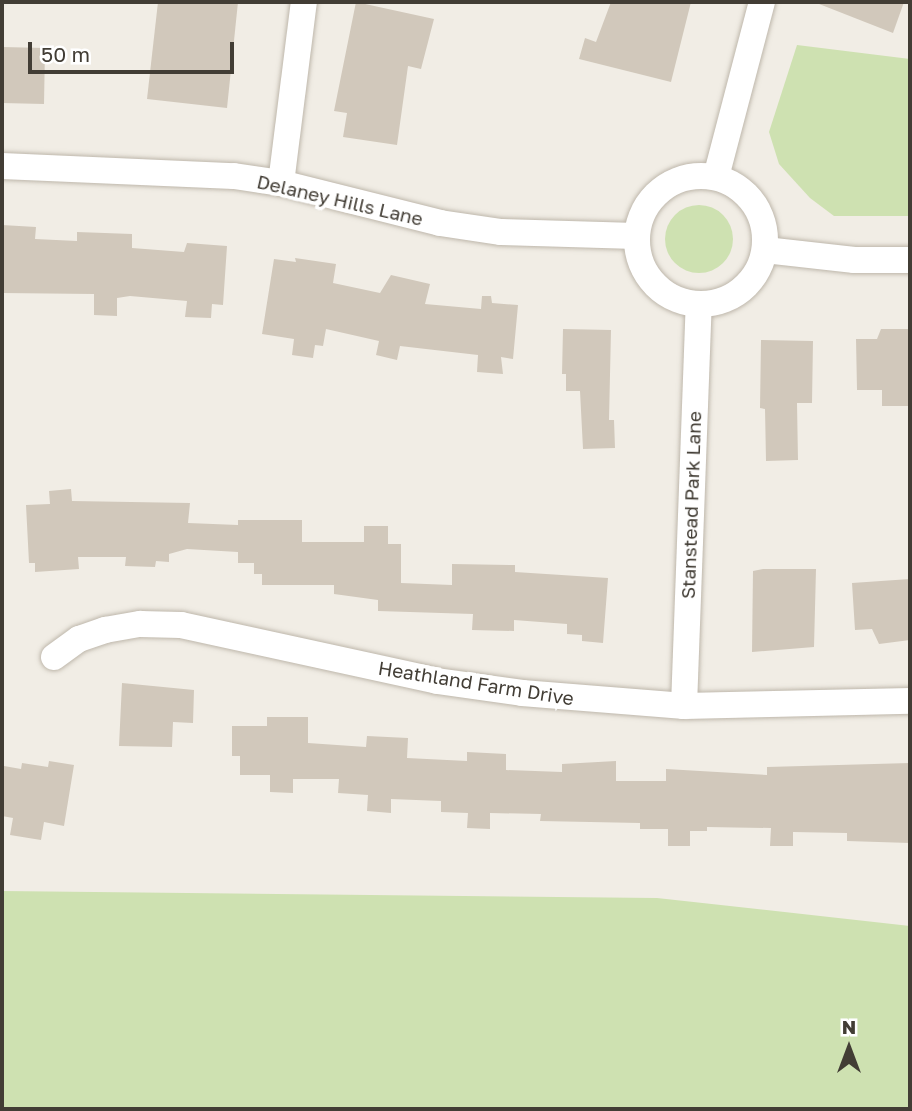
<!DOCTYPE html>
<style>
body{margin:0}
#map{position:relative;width:912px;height:1111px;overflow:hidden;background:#f1ede5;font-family:"Golos Text",sans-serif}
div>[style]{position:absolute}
.green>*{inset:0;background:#cee1b1}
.round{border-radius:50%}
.building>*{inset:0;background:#d1c8bb}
.roads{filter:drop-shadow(0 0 2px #beb7ab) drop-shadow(0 0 2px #beb7ab)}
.minor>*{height:26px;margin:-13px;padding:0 13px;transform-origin:13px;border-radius:13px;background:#fff}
.minor>.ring{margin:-13px;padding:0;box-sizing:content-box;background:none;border:26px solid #fff;border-radius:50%}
span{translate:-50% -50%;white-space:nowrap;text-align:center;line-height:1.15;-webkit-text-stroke:7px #fff;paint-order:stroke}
.street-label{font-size:19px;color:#423d35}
.frame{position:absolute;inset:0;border:4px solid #423d35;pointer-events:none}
.north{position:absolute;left:814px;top:1013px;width:70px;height:70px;-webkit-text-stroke:5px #fff;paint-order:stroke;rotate:0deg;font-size:19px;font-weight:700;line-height:28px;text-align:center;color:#423d35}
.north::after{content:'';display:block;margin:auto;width:24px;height:32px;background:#423d35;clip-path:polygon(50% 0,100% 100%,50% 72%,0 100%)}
.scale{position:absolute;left:28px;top:42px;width:206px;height:32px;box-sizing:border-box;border:4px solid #423d35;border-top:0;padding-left:9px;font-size:21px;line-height:24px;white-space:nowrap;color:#423d35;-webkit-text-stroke:5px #fff;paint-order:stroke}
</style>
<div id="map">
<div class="green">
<i style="clip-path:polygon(797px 45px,910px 59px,910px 216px,834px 216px,810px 198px,779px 164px,769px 132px)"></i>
<i class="round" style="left:665px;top:205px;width:68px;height:68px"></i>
<i style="clip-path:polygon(2px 891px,657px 898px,910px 926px,910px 1109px,2px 1109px)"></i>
</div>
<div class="building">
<i style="clip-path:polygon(158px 2px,238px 2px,227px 108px,147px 99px)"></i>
<i style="clip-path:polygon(356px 2px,434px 19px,421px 69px,408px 66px,397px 145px,343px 137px,347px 113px,334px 111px)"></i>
<i style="clip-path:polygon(611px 2px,691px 2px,671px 82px,579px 59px,585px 38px,596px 42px)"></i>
<i style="clip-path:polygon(814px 2px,904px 2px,893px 33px)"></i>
<i style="clip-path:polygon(2px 47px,45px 48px,44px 104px,2px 103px)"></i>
<i style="clip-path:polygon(2px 225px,36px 227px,35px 239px,77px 241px,77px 232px,132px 234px,132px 248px,184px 252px,187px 243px,227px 246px,223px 305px,212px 304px,211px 318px,185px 317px,187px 301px,130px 296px,117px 298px,117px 316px,94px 315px,94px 294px,2px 293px)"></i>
<i style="clip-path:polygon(295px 258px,336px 264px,333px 283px,380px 293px,391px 275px,430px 284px,425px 304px,481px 309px,482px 296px,491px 296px,492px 303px,518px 305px,513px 359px,501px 357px,503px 374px,477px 372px,478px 355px,400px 346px,397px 360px,376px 355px,379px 341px,326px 329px,323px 346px,315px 345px,313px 358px,292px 355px,294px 339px,262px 334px,274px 259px,296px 262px)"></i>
<i style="clip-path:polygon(563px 329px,611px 330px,609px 420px,614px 420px,615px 448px,583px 449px,580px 391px,566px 391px,566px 374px,562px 374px)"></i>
<i style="clip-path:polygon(881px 329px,910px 329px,909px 406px,882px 406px,882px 390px,857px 390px,856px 339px,877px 339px)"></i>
<i style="clip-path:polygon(761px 340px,813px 341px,812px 403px,797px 403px,798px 460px,766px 461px,765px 409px,760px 408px)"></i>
<i style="clip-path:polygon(71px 489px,72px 501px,190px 503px,188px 523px,238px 525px,238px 520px,302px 520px,302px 542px,364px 542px,364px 526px,388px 526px,388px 544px,401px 544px,401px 583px,452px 585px,452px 564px,515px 565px,515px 572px,608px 578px,603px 643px,582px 641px,582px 635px,567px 634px,567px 624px,514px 620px,514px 631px,472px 630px,473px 614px,378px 611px,378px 600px,334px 594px,334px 585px,262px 585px,262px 574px,254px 574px,254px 563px,238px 563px,238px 552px,187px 549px,169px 554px,169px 562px,156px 561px,155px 567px,125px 566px,126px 557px,78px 557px,79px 569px,35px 572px,35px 563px,29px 563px,26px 505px,50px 504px,49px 491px)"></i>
<i style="clip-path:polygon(763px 569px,816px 569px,814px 647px,752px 652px,753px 571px)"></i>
<i style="clip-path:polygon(910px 579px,910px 640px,879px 644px,872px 629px,855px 630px,852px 583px)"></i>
<i style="clip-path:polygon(122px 683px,194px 690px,193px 723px,173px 722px,172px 747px,119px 746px)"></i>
<i style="clip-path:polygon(267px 717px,308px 717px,308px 743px,366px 747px,367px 736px,408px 738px,407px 758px,467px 761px,467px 752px,506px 754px,506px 770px,562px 772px,562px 764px,616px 761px,616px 781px,666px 781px,666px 769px,767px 775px,767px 767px,910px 763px,910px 843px,847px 841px,847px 833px,793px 832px,793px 846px,770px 846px,771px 828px,707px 827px,707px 831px,690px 831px,690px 846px,668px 846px,668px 829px,640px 829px,640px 823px,540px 821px,541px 814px,490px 813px,490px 829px,467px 828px,468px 813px,441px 812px,441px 801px,391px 799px,391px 813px,367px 811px,368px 795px,338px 793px,339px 779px,293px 779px,293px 793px,270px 792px,270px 775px,240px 775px,240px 756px,232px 756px,232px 726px,267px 726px)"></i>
<i style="clip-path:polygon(49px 761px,74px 765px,64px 826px,44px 822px,41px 840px,10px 835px,13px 818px,2px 816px,4px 766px,21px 769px,22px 763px,48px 767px)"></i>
</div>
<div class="roads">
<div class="minor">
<i style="left:2px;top:166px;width:232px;rotate:2.5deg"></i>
<i style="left:234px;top:176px;width:48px;rotate:8.5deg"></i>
<i style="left:281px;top:183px;width:164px;rotate:14.1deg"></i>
<i style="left:440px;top:223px;width:62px;rotate:8.4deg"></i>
<i style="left:501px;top:232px;width:135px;rotate:1.7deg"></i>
<i class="ring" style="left:637px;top:176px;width:102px;height:102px"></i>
<i style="left:716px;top:177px;width:181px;rotate:-75.3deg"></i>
<i style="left:281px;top:183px;width:182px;rotate:-82.8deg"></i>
<i style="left:765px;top:250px;width:90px;rotate:6.4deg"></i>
<i style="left:854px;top:260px;width:56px"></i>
<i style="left:54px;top:657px;width:31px;rotate:-36deg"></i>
<i style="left:79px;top:639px;width:28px;rotate:-19deg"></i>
<i style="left:105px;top:630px;width:36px;rotate:-10deg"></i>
<i style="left:140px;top:624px;width:41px;rotate:1.4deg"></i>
<i style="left:181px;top:625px;width:262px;rotate:12.3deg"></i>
<i style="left:437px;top:681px;width:86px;rotate:8deg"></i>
<i style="left:522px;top:693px;width:163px;rotate:4.6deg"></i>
<i style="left:684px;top:706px;width:226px;rotate:-1.3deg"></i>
<i style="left:684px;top:706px;width:402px;rotate:-87.9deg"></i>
</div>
</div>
<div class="street-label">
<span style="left:340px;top:200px;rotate:13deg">Delaney Hills Lane</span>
<span style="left:691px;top:505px;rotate:-88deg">Stanstead Park Lane</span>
<span style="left:476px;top:683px;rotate:9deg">Heathland Farm Drive</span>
</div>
<div class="frame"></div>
<div class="north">N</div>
<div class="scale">50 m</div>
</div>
